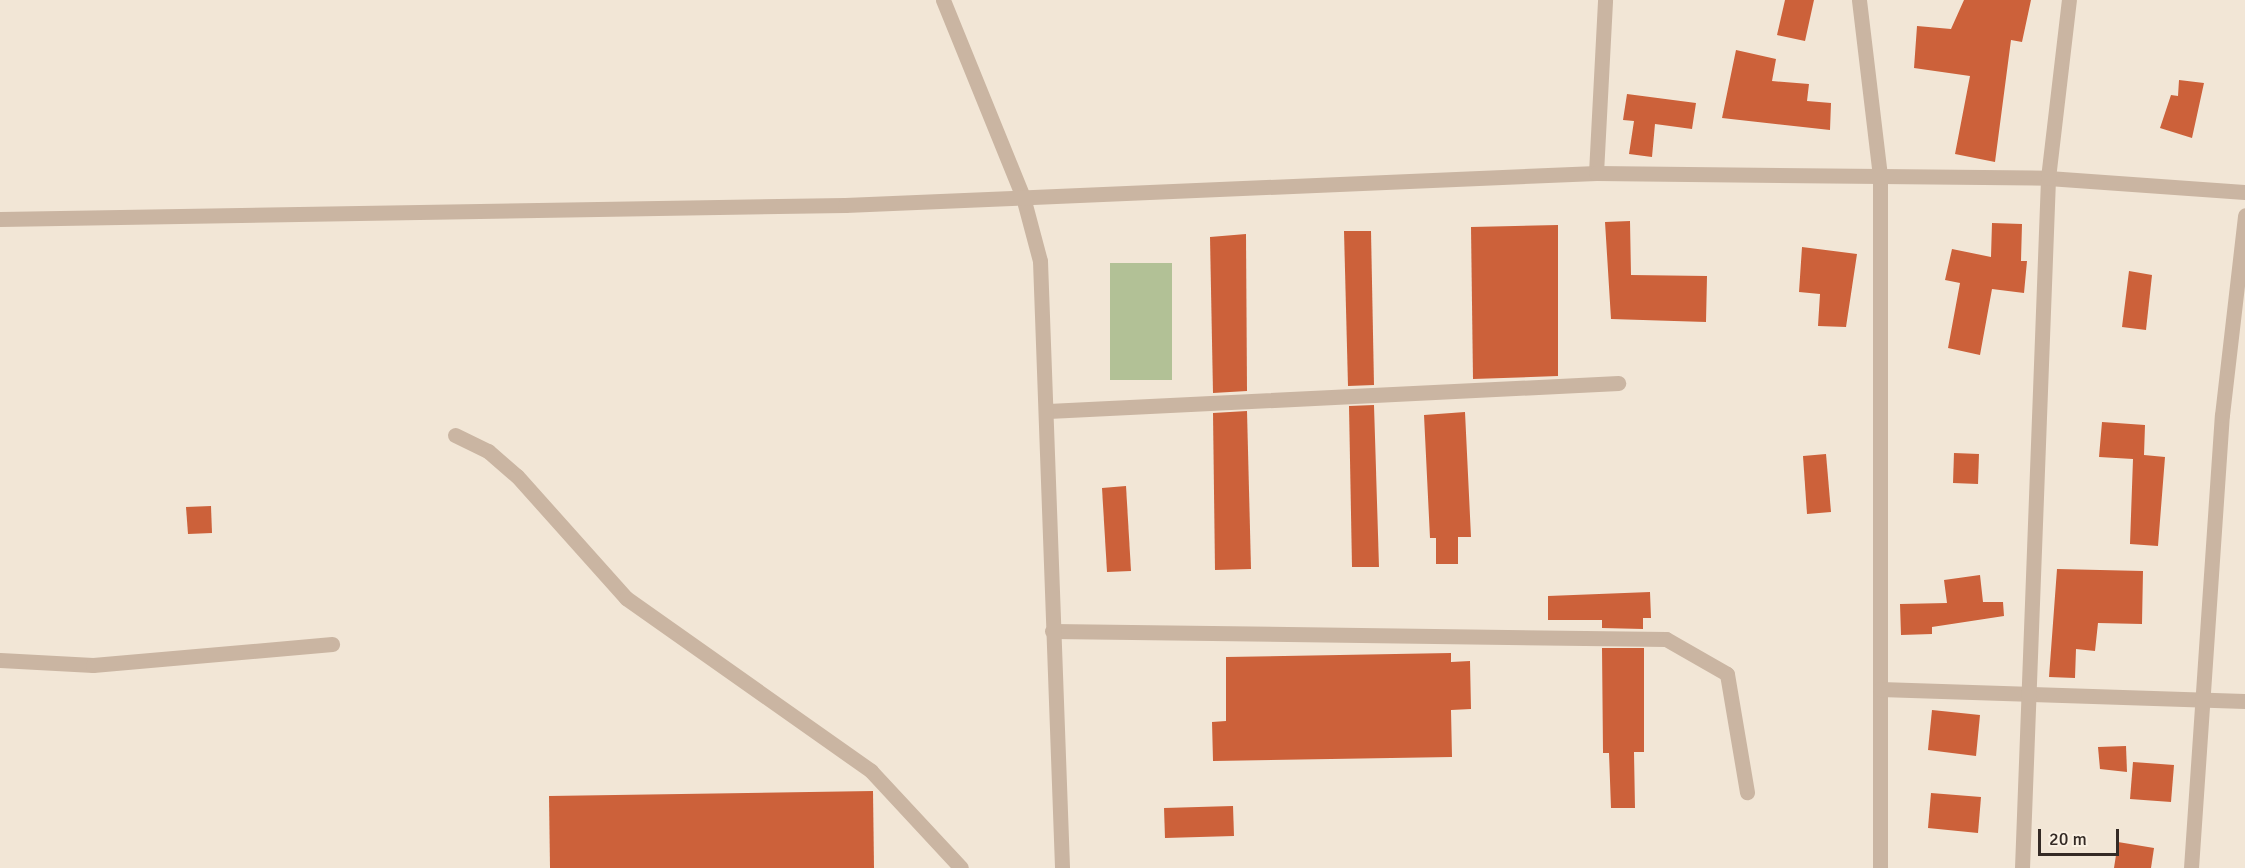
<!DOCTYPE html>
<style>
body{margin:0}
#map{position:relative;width:2245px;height:868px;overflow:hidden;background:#f2e6d6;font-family:Signika,sans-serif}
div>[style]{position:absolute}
.green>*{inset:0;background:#b2c196}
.building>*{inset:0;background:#cc613a}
.service>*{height:15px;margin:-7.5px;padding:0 7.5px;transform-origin:7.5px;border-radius:7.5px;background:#cab5a2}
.minor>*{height:15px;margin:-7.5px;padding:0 7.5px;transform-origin:7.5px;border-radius:7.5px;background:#cab5a2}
span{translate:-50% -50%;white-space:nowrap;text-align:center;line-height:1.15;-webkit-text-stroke:5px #faf0e2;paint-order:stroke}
.scale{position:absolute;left:2038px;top:829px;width:81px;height:27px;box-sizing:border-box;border:3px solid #342a25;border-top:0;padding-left:8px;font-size:18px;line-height:21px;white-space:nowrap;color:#342a25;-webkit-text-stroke:4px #faf0e2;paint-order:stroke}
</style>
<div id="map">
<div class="green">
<i style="clip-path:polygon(1110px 263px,1172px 263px,1172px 380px,1110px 380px)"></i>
</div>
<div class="building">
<i style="clip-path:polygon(1785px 0,1814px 0,1805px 41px,1777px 35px)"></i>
<i style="clip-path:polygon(1964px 0,2031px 0,2022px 42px,2011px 40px,1995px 162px,1955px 154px,1970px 76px,1914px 68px,1917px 26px,1951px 29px)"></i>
<i style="clip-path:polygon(1736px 50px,1776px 59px,1772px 81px,1809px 84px,1807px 101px,1831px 103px,1830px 130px,1722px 118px)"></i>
<i style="clip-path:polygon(2179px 80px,2204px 83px,2192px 138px,2160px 128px,2171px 95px,2178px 96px)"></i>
<i style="clip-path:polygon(1627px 94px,1696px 103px,1692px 129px,1655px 124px,1652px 157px,1629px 154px,1634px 121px,1623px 120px)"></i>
<i style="clip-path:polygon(1630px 221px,1631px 275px,1707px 276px,1706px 322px,1611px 319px,1605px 222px)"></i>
<i style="clip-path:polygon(1992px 223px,2022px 224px,2021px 261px,2027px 261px,2024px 293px,1992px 289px,1980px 355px,1948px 348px,1960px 283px,1945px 280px,1952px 249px,1991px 257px)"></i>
<i style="clip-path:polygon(1558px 225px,1558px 376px,1473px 379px,1471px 227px)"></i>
<i style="clip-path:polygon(1344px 231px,1371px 231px,1374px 385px,1348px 386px)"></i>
<i style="clip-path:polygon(1246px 234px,1247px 391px,1213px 393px,1210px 237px)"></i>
<i style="clip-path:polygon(1802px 247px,1857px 254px,1846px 327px,1818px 326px,1820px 294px,1799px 292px)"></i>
<i style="clip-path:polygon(2129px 271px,2152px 275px,2146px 330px,2122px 327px)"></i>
<i style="clip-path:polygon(1374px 405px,1379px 567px,1352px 567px,1349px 406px)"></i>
<i style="clip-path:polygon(1247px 411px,1251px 569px,1215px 570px,1213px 413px)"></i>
<i style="clip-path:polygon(1465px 412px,1471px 537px,1458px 537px,1458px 564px,1436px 564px,1436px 538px,1430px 538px,1424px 415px)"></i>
<i style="clip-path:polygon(2102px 422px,2145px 425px,2144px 455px,2165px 457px,2158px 546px,2130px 544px,2133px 459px,2099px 457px)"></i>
<i style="clip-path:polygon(1954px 453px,1979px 454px,1978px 484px,1953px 483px)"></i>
<i style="clip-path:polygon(1826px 454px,1831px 512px,1807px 514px,1803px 456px)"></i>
<i style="clip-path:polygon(1126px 486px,1131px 571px,1107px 572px,1102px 488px)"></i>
<i style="clip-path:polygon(211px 506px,212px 533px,188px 534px,186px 507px)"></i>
<i style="clip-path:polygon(2057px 569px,2143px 571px,2142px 624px,2098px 623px,2095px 651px,2076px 649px,2075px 678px,2049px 677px)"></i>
<i style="clip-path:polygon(1980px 575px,1983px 602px,2003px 602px,2004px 616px,1932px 627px,1932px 634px,1901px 635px,1900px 604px,1947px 603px,1944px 580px)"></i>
<i style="clip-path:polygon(1650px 592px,1651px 618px,1643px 618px,1643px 629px,1602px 628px,1602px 620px,1548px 620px,1548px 596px)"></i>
<i style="clip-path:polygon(1602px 648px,1644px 648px,1644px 752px,1634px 752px,1635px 808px,1611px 808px,1609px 753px,1603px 753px)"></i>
<i style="clip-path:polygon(1451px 653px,1451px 662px,1470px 661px,1471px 709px,1451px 710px,1452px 757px,1213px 761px,1212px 722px,1226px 721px,1226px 657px)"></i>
<i style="clip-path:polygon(1932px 710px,1980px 715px,1976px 756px,1928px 750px)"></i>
<i style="clip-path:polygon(2126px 746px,2127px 772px,2100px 769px,2098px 747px)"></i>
<i style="clip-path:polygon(2133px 762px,2174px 765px,2171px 802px,2130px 799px)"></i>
<i style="clip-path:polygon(873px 791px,874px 868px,550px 868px,549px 796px)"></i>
<i style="clip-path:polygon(1931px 793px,1981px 797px,1978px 833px,1928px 828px)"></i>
<i style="clip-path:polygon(1233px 806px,1234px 836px,1165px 838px,1164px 808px)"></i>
<i style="clip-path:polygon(2118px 842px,2154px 848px,2151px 868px,2114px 868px)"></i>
</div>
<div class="service">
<i style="left:943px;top:0;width:213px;rotate:67.9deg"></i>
<i style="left:1048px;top:411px;width:571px;rotate:-2.81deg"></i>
<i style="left:455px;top:435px;width:37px;rotate:26deg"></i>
<i style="left:488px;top:451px;width:38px;rotate:41deg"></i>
<i style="left:517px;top:476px;width:164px;rotate:48.2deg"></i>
<i style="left:626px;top:598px;width:300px;rotate:35.2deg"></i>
<i style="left:871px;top:771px;width:132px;rotate:47.1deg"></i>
<i style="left:1052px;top:631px;width:614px;rotate:0.75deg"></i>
<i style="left:1666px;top:639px;width:70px;rotate:29.8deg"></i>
<i style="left:1727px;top:674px;width:120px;rotate:80.4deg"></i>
<i style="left:0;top:660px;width:93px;rotate:3.1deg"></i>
<i style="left:93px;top:665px;width:240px;rotate:-5deg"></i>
</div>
<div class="minor">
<i style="left:1859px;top:0;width:177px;rotate:83.2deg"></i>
<i style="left:1880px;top:176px;width:692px;rotate:90deg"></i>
<i style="left:1596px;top:173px;width:173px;rotate:-87deg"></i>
<i style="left:1023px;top:197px;width:66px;rotate:75.1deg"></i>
<i style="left:1040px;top:261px;width:607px;rotate:87.92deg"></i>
<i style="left:0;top:219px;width:845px;rotate:-0.95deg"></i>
<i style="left:845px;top:205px;width:752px;rotate:-2.44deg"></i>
<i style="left:1596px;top:173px;width:452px;rotate:0.6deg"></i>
<i style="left:2048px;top:178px;width:197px;rotate:4.1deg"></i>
<i style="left:1880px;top:689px;width:365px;rotate:1.9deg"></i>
<i style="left:2022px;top:868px;width:690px;rotate:-87.84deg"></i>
<i style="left:2048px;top:178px;width:179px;rotate:-83.3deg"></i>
<i style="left:2191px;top:868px;width:454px;rotate:-86.1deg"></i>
<i style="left:2222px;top:415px;width:201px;rotate:-83.4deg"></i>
</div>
<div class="scale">20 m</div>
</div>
